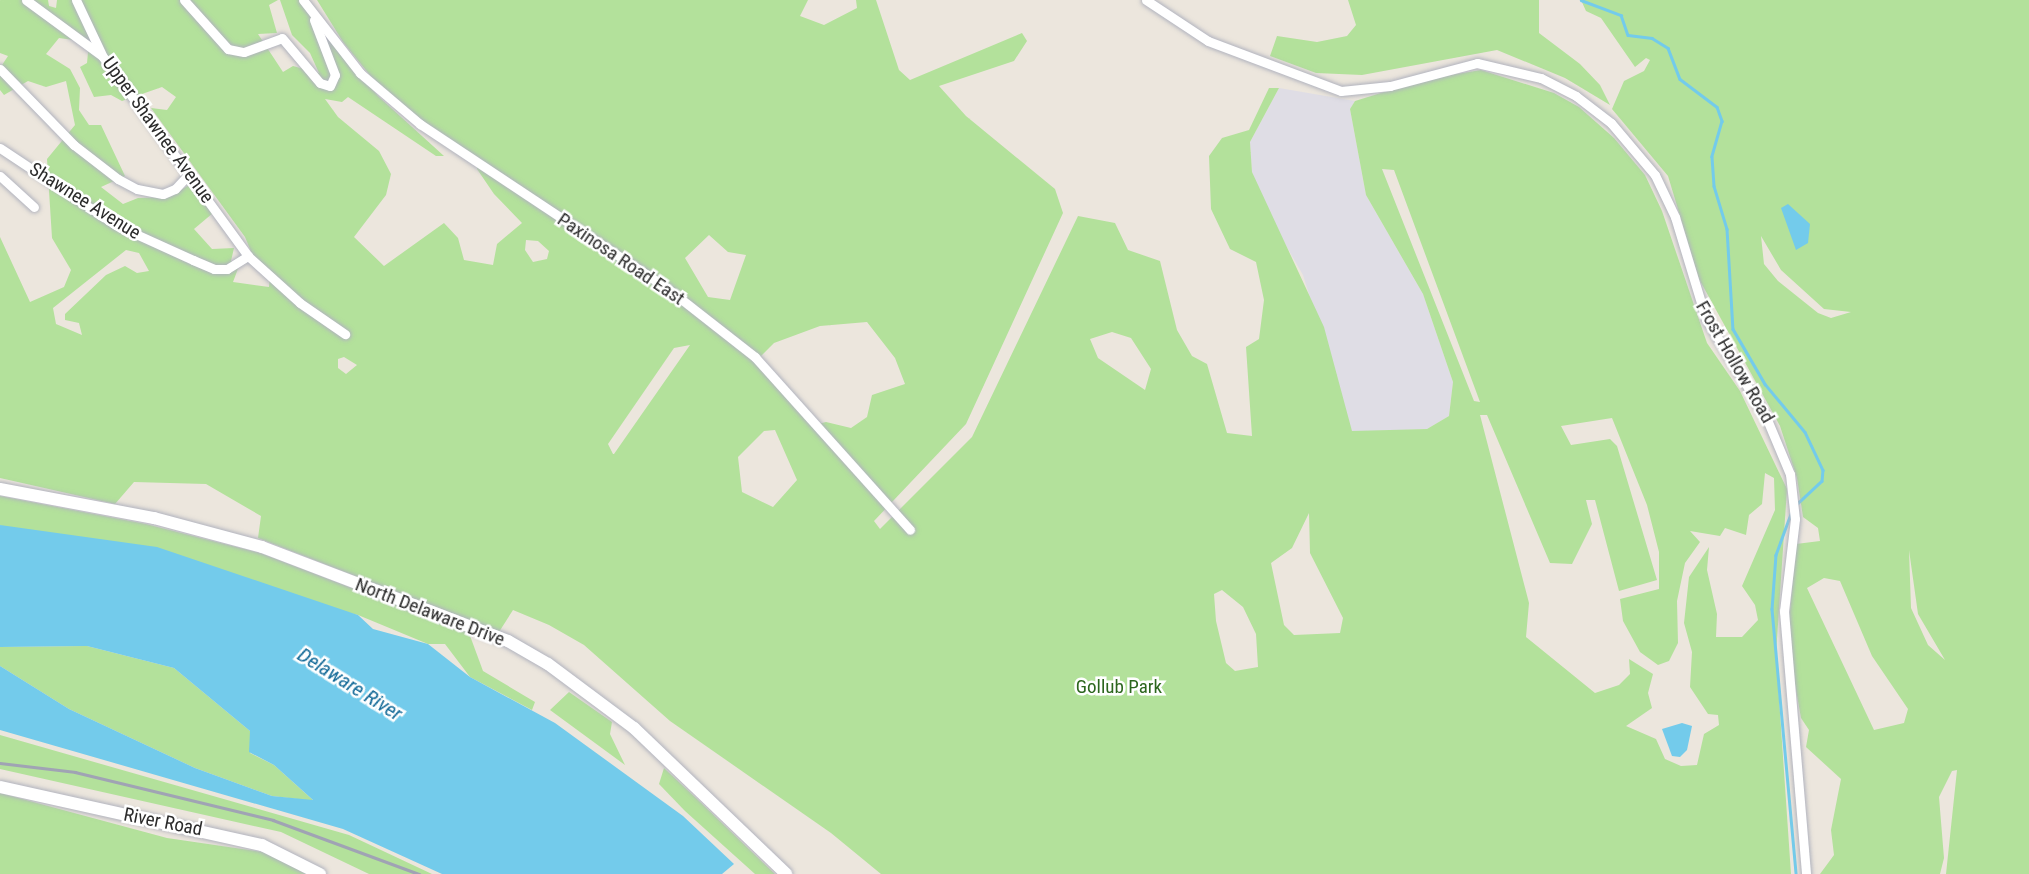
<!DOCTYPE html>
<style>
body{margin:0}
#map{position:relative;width:2029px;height:874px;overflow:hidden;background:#ece6dd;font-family:"Roboto Condensed",sans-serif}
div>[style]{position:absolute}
.industrial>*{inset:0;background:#dfdde5}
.green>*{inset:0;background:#b3e19b}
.water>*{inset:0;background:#73cbeb}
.stream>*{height:2.5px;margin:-1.25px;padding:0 1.25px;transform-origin:1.25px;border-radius:1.25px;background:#73cbeb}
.roads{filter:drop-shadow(0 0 2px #b1b3be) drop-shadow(0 0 2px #b1b3be)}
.street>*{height:9px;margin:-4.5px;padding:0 4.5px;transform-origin:4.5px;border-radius:4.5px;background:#fff}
.secondary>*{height:12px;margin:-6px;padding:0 6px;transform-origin:6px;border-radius:6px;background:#fff}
.rail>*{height:2.5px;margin:-1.25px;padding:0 1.25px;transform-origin:1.25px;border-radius:1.25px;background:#a0a3b4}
span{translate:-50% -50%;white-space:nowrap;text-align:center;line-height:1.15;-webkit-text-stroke:5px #fff;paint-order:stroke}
.street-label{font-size:19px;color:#2b2b2b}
.park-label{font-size:19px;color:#2c661d}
.water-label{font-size:21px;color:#126997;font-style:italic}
</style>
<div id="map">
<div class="industrial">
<i style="clip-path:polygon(1279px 88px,1355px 101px,1350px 109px,1366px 195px,1423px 294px,1453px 382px,1449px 416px,1427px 429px,1352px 432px,1303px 275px,1270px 218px,1252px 172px,1250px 142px)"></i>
</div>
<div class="green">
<i style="clip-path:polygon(evenodd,0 0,48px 0,49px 6px,56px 8px,57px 0,278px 0,269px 5px,277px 33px,258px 34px,283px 72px,293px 66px,319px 73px,310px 53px,292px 35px,280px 0,299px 0,378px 96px,444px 156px,436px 156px,348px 97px,342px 102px,325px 99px,338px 117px,379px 151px,391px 174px,386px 195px,354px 237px,384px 266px,444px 223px,458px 238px,464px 260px,493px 265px,497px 244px,522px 223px,494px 194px,477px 169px,477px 159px,431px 128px,373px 79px,343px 42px,317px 0,808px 0,800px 16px,824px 25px,857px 8px,856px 0,876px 0,899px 70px,910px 80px,1022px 33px,1027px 41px,1014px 61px,939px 86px,966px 116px,1055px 189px,1063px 213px,966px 424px,874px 521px,880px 529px,972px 437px,1078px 216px,1115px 223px,1128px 250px,1160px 261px,1177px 330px,1192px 356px,1207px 364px,1227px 433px,1252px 436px,1246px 347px,1259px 339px,1264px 300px,1256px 262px,1230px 249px,1211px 209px,1209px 156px,1222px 138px,1249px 130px,1269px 88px,1279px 88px,1250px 142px,1252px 172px,1324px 327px,1352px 431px,1427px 429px,1449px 416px,1453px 382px,1423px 294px,1366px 195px,1350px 109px,1355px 101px,1426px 79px,1481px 70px,1554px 93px,1579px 107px,1614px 138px,1645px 175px,1662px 211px,1707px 343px,1740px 391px,1787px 489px,1776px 654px,1791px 874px,881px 874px,831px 833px,670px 721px,584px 645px,549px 625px,513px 610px,499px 632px,258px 538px,261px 516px,206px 484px,134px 482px,115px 504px,0 478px,0 237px,30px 302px,64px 287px,71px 270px,52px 238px,47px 159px,75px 125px,66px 81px,46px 87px,28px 81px,4px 95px,0 90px,0 68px,8px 56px,0 53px,0 0,59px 38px,89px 42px,87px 63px,80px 67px,94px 97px,111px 95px,122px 101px,162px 87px,176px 97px,167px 110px,151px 108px,245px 237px,252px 254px,270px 273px,269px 287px,233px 282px,239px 266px,231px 261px,234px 248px,212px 249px,194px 229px,213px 213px,189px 185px,170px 197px,138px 198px,123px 204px,101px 187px,125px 176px,101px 125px,89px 125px,79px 110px,80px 88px,70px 69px,46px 54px,59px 38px,0 0,1382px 169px,1394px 170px,1480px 402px,1474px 401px,1382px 169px,0 0,709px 235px,728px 252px,746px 255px,730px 300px,708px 297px,685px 258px,709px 235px,0 0,526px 240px,538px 241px,549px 251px,547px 259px,533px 262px,525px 250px,526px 240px,0 0,126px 250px,139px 253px,149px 271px,137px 273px,125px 266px,106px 275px,65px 314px,65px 320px,79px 323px,82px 335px,56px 324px,53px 308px,126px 250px,0 0,867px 322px,895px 358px,905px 384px,872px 395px,867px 417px,851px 428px,826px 422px,814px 425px,755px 362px,774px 343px,820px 326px,867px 322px,0 0,1112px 332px,1131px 338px,1151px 369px,1145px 390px,1098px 358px,1090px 339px,1112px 332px,0 0,690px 345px,614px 454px,613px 454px,608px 444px,674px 348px,690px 345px,0 0,344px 357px,357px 365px,346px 374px,338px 368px,338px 359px,344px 357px,0 0,1480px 415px,1487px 415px,1550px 563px,1572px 564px,1592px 524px,1586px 500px,1595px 500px,1619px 591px,1657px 580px,1617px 446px,1610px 439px,1571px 445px,1561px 426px,1612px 418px,1647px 505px,1659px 552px,1659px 589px,1620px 599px,1623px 621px,1640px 652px,1658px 665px,1669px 661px,1678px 643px,1677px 601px,1685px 563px,1700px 542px,1690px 531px,1720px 536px,1725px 528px,1746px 535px,1749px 515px,1762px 504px,1765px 473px,1774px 478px,1775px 510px,1742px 586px,1755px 605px,1758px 620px,1742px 637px,1716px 637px,1717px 614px,1707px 570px,1709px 547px,1689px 577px,1684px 623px,1692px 652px,1690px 687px,1708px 714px,1718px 715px,1719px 725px,1704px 734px,1697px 765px,1681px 766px,1665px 759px,1656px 739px,1626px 726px,1652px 708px,1648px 693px,1653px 674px,1629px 659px,1630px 674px,1619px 685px,1595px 693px,1526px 637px,1529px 603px,1480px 415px,0 0,775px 430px,797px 480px,773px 507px,742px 492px,738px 457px,764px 431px,775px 430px,0 0,1309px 513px,1310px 553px,1343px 618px,1340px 633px,1294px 635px,1284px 625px,1271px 563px,1292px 548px,1309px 513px,0 0,1222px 590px,1243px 607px,1256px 634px,1258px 667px,1235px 671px,1226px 663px,1216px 621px,1214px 594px,1222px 590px)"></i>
<i style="clip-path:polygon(1348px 0,1539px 0,1539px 33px,1580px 64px,1600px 85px,1610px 105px,1565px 78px,1497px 50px,1362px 75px,1316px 73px,1270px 56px,1277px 36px,1317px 42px,1347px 36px,1356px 25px)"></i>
<i style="clip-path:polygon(evenodd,1581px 0,2029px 0,2029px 874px,1946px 874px,1957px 770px,1952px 771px,1939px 797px,1944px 858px,1940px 874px,1820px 874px,1834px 855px,1831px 830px,1841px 779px,1806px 747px,1809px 730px,1801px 718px,1795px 684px,1789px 622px,1796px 544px,1820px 541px,1818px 528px,1803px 517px,1797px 478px,1780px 426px,1699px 279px,1668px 176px,1612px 109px,1624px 81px,1644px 71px,1650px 60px,1646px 58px,1635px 67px,1601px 18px,1586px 11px,1581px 0,1761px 236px,1781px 270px,1824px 309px,1851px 312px,1831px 318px,1818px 313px,1778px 281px,1764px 264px,1761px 236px,1581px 0,1909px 550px,1918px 614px,1945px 660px,1928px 645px,1911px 608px,1909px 550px,1581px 0,1824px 578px,1840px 581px,1872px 656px,1908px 709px,1904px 723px,1874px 730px,1807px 588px,1824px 578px)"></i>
<i style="clip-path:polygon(0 496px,146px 524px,260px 553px,469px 633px,483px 671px,535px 702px,532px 710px,470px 677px,445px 644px,428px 644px,358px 615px,6px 528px,0 525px)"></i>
<i style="clip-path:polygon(87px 646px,174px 668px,250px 731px,250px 753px,274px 765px,314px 801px,272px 796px,195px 768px,69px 709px,0 666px,0 647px)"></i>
<i style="clip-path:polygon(569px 692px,612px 722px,610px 734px,625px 765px,550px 710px)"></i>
<i style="clip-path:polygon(0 735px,349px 835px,432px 874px,369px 874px,281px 832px,0 769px)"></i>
<i style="clip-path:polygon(664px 768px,696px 798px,775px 874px,755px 874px,685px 811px,659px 784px)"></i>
<i style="clip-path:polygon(0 793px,167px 838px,269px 853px,307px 874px,0 874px)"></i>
</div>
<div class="water">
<i style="clip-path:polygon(1788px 204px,1810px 224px,1808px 243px,1796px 250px,1781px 208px)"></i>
<i style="clip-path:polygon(0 525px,157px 547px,358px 615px,373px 629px,428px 644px,470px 677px,555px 723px,683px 816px,734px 864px,722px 874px,442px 874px,343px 829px,0 730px,0 666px,69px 709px,195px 768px,272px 796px,313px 800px,274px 765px,249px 752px,250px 731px,174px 668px,87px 646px,0 647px)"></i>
<i style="clip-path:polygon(1682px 723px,1692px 726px,1687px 750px,1680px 757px,1672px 756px,1662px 729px)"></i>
</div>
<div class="stream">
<i style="left:1581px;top:0;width:43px;rotate:20.6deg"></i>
<i style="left:1621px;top:15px;width:21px;rotate:71deg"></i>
<i style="left:1628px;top:35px;width:24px;rotate:7deg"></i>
<i style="left:1652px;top:38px;width:19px;rotate:32deg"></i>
<i style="left:1668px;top:48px;width:33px;rotate:69deg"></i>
<i style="left:1680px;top:79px;width:46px;rotate:37.1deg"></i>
<i style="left:1717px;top:107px;width:15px;rotate:70deg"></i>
<i style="left:1722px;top:121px;width:37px;rotate:106deg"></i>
<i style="left:1712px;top:157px;width:29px;rotate:86deg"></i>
<i style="left:1714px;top:186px;width:45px;rotate:73.2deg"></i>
<i style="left:1727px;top:229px;width:100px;rotate:86.6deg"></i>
<i style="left:1733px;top:329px;width:64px;rotate:59.8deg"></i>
<i style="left:1765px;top:384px;width:62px;rotate:50.2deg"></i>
<i style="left:1805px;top:432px;width:42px;rotate:64.7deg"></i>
<i style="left:1823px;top:470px;width:11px;rotate:95deg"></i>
<i style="left:1822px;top:481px;width:35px;rotate:137deg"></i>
<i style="left:1791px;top:514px;width:44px;rotate:110.1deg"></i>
<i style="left:1776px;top:555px;width:54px;rotate:94.2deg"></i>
<i style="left:1772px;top:609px;width:266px;rotate:84.8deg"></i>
</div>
<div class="roads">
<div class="street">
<i style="left:26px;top:0;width:93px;rotate:36.3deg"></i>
<i style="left:76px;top:0;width:63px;rotate:64.7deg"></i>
<i style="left:103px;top:57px;width:246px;rotate:53.9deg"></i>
<i style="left:248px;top:256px;width:70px;rotate:42.1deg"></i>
<i style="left:300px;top:303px;width:55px;rotate:34.6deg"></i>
<i style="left:184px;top:0;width:66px;rotate:48.1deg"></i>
<i style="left:228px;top:49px;width:16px;rotate:11deg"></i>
<i style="left:244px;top:52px;width:40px;rotate:-20.2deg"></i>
<i style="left:282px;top:38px;width:59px;rotate:49.8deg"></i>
<i style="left:320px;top:83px;width:10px;rotate:17deg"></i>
<i style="left:330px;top:86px;width:12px;rotate:-66deg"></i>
<i style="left:335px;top:75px;width:59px;rotate:-110.9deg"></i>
<i style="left:303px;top:0;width:93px;rotate:52deg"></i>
<i style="left:360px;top:73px;width:79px;rotate:40.4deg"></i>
<i style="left:420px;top:124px;width:296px;rotate:33.6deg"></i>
<i style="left:667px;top:288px;width:112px;rotate:38.1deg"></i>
<i style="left:755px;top:357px;width:232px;rotate:48.1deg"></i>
<i style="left:1146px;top:0;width:74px;rotate:33.5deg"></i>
<i style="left:1208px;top:41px;width:142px;rotate:20.6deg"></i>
<i style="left:1341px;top:91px;width:49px;rotate:-5.8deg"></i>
<i style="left:1390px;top:86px;width:90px;rotate:-14.8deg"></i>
<i style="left:1477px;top:63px;width:66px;rotate:13.2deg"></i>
<i style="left:1541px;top:78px;width:39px;rotate:27deg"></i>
<i style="left:1576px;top:96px;width:44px;rotate:37.6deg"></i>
<i style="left:1611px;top:123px;width:68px;rotate:49.8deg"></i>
<i style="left:1655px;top:175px;width:47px;rotate:64.5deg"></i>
<i style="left:1675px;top:217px;width:107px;rotate:73.1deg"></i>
<i style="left:1706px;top:319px;width:115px;rotate:58.5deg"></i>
<i style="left:1766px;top:417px;width:62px;rotate:67.2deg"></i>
<i style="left:1790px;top:474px;width:45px;rotate:83.7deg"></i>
<i style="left:1795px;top:519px;width:93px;rotate:96.8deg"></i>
<i style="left:1784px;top:611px;width:264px;rotate:85.2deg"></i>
<i style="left:0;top:69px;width:106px;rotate:45.8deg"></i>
<i style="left:74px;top:145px;width:56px;rotate:37.7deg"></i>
<i style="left:118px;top:179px;width:21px;rotate:28deg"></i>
<i style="left:137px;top:189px;width:26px;rotate:11deg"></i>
<i style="left:163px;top:194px;width:13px;rotate:-23deg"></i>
<i style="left:175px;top:189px;width:18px;rotate:-47deg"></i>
<i style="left:0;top:148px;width:139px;rotate:33.6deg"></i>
<i style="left:116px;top:225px;width:85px;rotate:24.4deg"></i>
<i style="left:193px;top:260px;width:23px;rotate:23deg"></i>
<i style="left:214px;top:269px;width:13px"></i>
<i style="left:227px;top:269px;width:25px;rotate:-32deg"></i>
<i style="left:0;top:176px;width:46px;rotate:42.4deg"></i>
</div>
<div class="secondary">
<i style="left:0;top:489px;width:157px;rotate:10.7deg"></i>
<i style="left:154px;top:518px;width:112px;rotate:15deg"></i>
<i style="left:262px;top:547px;width:263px;rotate:20.9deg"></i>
<i style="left:508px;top:641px;width:46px;rotate:29.9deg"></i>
<i style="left:548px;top:664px;width:107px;rotate:36.7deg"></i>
<i style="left:634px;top:728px;width:211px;rotate:43.8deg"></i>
<i style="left:0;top:787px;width:268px;rotate:12.5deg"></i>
<i style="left:262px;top:845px;width:65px;rotate:26.6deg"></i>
</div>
</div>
<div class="rail">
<i style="left:0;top:763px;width:76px;rotate:6.8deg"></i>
<i style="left:75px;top:772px;width:204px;rotate:13.6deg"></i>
<i style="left:273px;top:820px;width:156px;rotate:20.3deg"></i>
</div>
<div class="street-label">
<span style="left:158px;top:130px;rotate:54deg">Upper Shawnee Avenue</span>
<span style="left:85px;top:201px;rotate:32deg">Shawnee Avenue</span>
<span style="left:621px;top:259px;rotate:34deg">Paxinosa Road East</span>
<span style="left:1735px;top:362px;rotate:60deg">Frost Hollow Road</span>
<span style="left:430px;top:612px;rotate:21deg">North Delaware Drive</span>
<span style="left:163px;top:822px;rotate:11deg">River Road</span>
</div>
<div class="park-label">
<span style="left:1119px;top:687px">Gollub Park</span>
</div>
<div class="water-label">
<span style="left:350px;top:684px;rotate:32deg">Delaware River</span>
</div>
</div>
